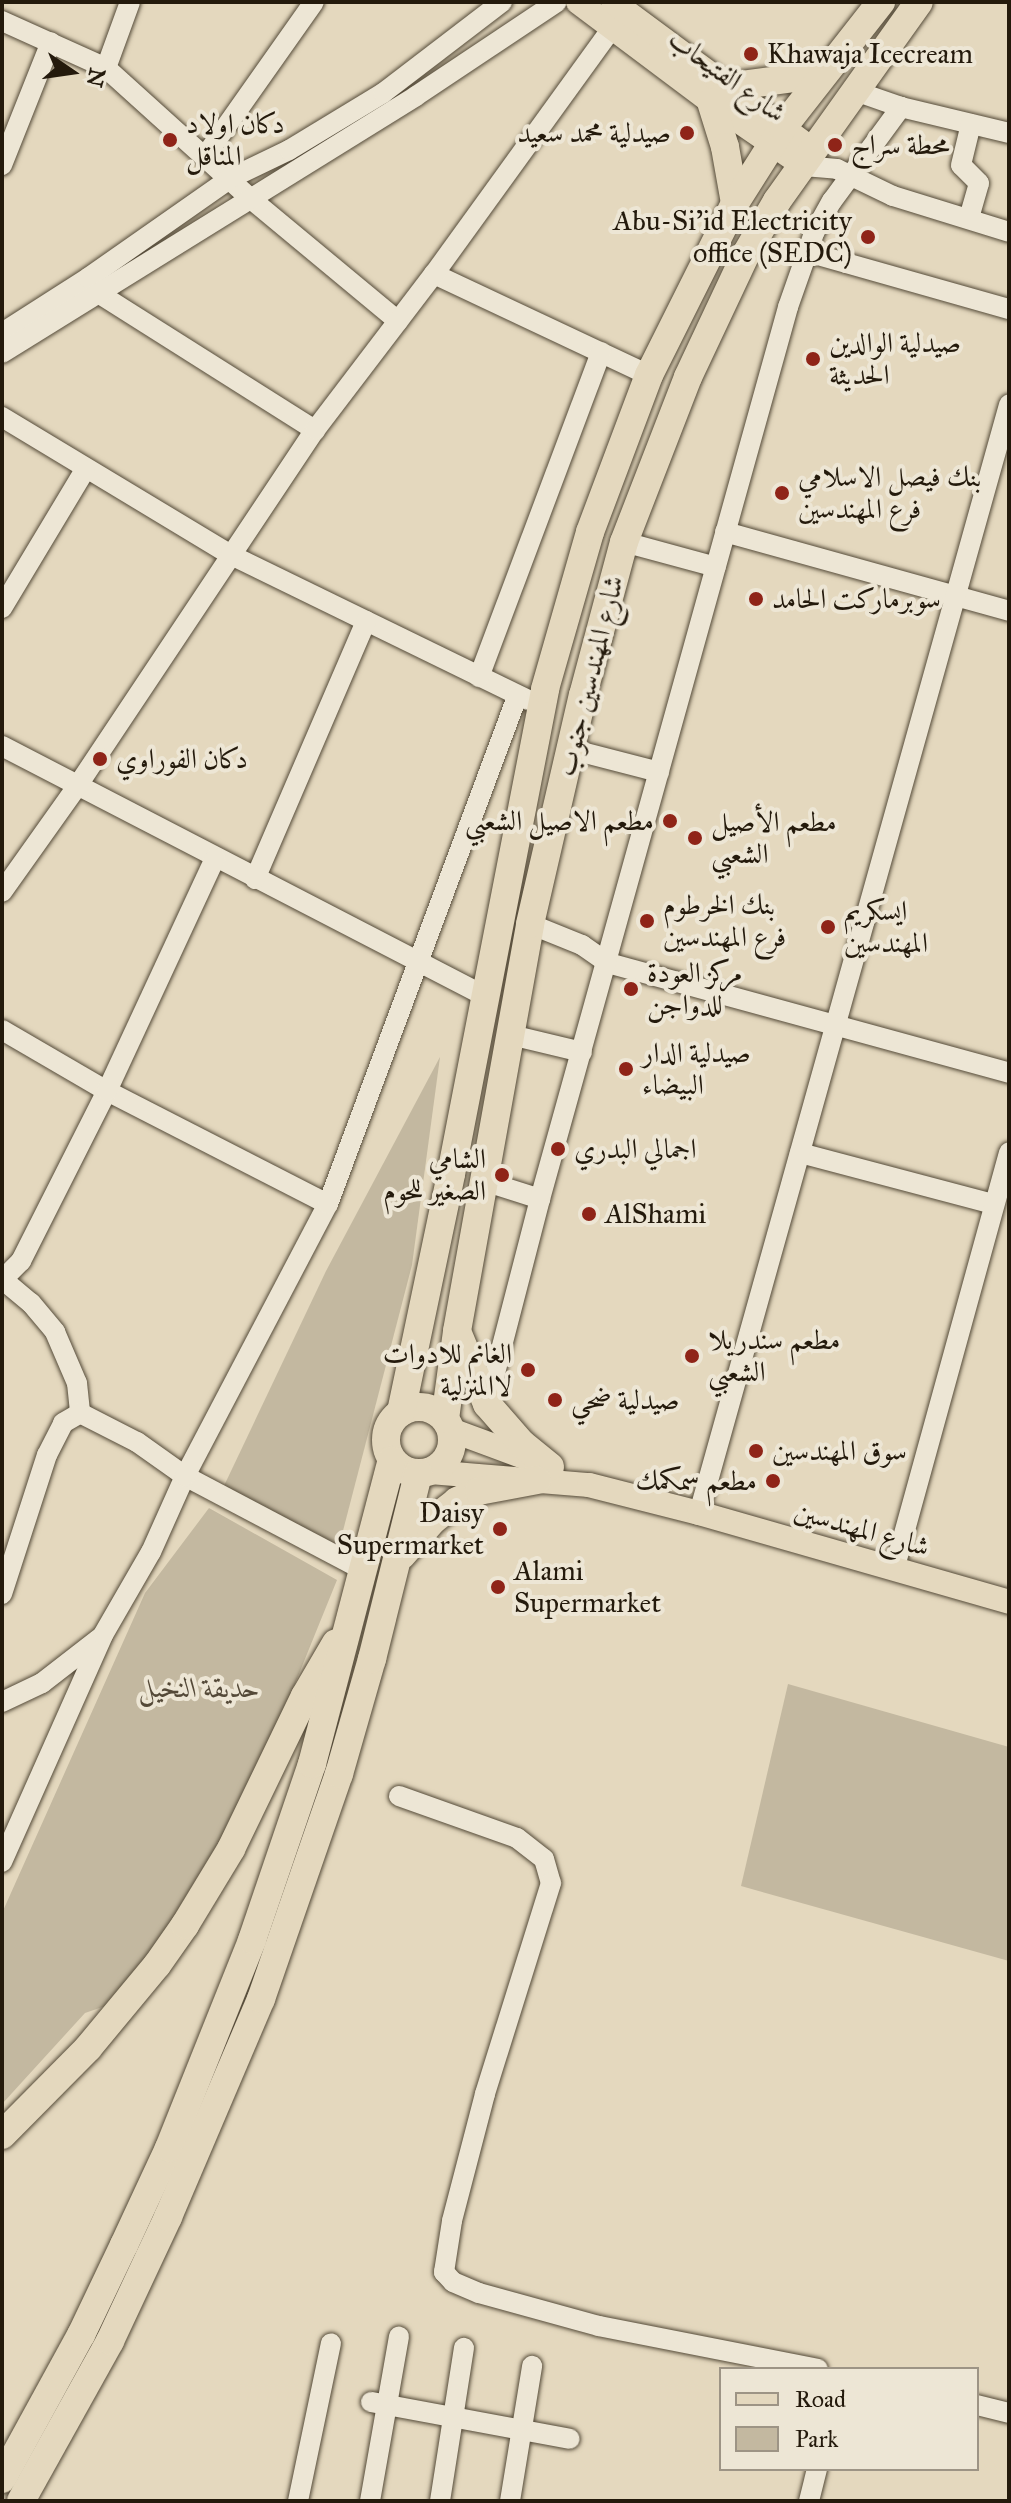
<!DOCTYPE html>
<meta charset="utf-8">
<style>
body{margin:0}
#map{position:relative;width:1011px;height:2503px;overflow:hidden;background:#e4d8be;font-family:"IM FELL Great Primer",Amiri,serif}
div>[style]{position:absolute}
.green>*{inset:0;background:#c3b8a0}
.roads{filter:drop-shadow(0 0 2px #544a38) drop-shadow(0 0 2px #544a38)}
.minor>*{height:20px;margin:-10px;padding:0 10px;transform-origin:10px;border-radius:10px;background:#ede6d5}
.major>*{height:24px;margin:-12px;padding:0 12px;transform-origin:12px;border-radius:12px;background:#e4d8be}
.highway>*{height:28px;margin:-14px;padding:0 14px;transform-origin:14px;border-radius:14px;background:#e4d8be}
.highway>.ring{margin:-14px;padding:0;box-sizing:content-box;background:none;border:28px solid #e4d8be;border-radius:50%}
.dots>*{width:22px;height:22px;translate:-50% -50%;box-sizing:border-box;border:4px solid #ede6d5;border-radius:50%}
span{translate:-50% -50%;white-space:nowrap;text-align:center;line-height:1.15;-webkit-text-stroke:8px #ede6d5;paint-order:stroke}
.poi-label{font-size:28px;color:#241a0c}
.left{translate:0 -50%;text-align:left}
.right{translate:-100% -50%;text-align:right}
.street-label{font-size:28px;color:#241a0c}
.park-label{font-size:28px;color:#544938;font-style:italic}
.frame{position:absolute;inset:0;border:4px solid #241a0c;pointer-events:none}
.legend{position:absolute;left:719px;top:2367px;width:260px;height:104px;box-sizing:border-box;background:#ede6d5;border:2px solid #9d9485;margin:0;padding:10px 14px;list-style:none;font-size:24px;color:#241a0c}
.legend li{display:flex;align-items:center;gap:16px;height:40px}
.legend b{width:40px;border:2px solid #9d9485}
.north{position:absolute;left:32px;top:32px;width:80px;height:80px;-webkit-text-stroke:6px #ede6d5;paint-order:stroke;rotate:103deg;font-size:22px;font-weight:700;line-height:32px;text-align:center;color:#241a0c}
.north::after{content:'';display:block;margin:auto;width:28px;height:36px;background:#241a0c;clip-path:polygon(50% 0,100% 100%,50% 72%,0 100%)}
</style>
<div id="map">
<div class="green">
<i style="clip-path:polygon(440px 1057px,412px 1265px,338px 1550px,222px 1490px,326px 1271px)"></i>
<i style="clip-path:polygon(209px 1508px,337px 1580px,279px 1723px,237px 1813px,183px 1910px,117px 2002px,85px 2013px,2px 2104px,2px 1913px,145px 1593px)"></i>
<i style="clip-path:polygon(788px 1684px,1009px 1747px,1009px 1961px,741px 1886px)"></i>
</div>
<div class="roads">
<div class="minor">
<i style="left:2px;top:21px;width:114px;rotate:24.3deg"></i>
<i style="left:106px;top:68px;width:195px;rotate:42.1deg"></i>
<i style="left:251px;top:199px;width:191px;rotate:39.7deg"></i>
<i style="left:106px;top:68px;width:70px;rotate:-70deg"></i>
<i style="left:901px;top:107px;width:111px;rotate:13.5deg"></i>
<i style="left:206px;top:155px;width:187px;rotate:-54.8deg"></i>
<i style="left:2px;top:165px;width:132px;rotate:-68.3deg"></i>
<i style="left:804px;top:166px;width:33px;rotate:5deg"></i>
<i style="left:837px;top:169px;width:62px;rotate:25.7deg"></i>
<i style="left:893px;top:196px;width:121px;rotate:17.2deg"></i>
<i style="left:969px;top:218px;width:36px;rotate:-74deg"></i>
<i style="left:979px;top:183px;width:25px;rotate:-135deg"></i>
<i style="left:961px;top:165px;width:42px;rotate:-76.3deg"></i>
<i style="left:807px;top:252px;width:210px;rotate:15.8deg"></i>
<i style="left:434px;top:274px;width:238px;rotate:25.2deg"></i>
<i style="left:98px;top:293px;width:257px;rotate:32.3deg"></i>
<i style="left:2px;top:333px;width:102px;rotate:-32.6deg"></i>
<i style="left:88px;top:278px;width:174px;rotate:-35deg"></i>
<i style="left:231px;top:178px;width:64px;rotate:-25.8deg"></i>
<i style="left:289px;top:150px;width:110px;rotate:-31.2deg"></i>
<i style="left:383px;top:93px;width:150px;rotate:-37.4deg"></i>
<i style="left:2px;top:353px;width:487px;rotate:-31.8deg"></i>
<i style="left:416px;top:96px;width:169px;rotate:-33.7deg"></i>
<i style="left:2px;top:417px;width:267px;rotate:31.1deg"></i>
<i style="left:231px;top:555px;width:331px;rotate:26deg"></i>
<i style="left:725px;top:532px;width:295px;rotate:15.5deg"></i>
<i style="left:624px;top:542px;width:95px;rotate:15.2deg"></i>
<i style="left:2px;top:608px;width:161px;rotate:-59deg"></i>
<i style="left:479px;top:677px;width:347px;rotate:-69.4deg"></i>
<i style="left:2px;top:746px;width:544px;rotate:27.37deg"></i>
<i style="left:570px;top:749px;width:92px;rotate:14.5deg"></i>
<i style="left:255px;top:879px;width:281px;rotate:-66.7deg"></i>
<i style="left:2px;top:892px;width:131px;rotate:-54.6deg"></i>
<i style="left:78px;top:785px;width:427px;rotate:-56.3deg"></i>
<i style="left:315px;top:430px;width:196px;rotate:-52.7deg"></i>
<i style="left:434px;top:274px;width:304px;rotate:-54.1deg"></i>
<i style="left:530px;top:924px;width:56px;rotate:22deg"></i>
<i style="left:582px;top:945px;width:32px;rotate:35deg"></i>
<i style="left:608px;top:963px;width:416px;rotate:15.3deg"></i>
<i style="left:2px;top:1030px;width:121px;rotate:30.2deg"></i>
<i style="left:107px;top:1091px;width:248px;rotate:27.1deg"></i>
<i style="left:511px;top:1035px;width:73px;rotate:13.5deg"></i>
<i style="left:800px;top:1153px;width:200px;rotate:14.8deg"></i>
<i style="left:484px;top:1181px;width:59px;rotate:17.8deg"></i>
<i style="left:540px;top:1199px;width:926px;rotate:-74.46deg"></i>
<i style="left:788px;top:307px;width:78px;rotate:-70.6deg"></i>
<i style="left:814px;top:233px;width:37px;rotate:-61deg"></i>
<i style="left:832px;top:201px;width:117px;rotate:-53.7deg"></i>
<i style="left:901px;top:107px;width:49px;rotate:-160.8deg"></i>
<i style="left:2px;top:1279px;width:38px;rotate:40deg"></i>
<i style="left:31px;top:1303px;width:38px;rotate:50deg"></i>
<i style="left:55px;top:1332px;width:56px;rotate:66.7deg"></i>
<i style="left:77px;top:1383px;width:30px;rotate:84deg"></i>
<i style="left:2px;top:1280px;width:27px;rotate:-45deg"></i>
<i style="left:21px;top:1261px;width:191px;rotate:-63.2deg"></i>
<i style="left:107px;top:1091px;width:257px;rotate:-65.1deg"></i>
<i style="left:487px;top:1404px;width:212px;rotate:-75.5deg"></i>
<i style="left:699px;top:1513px;width:1151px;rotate:-74.37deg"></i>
<i style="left:894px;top:1570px;width:433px;rotate:-74.6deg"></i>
<i style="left:2px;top:1594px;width:146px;rotate:-72.1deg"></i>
<i style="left:47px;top:1455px;width:36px;rotate:-63deg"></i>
<i style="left:63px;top:1423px;width:20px;rotate:-30deg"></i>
<i style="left:80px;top:1413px;width:64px;rotate:27deg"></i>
<i style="left:137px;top:1442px;width:59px;rotate:35.3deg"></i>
<i style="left:185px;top:1476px;width:204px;rotate:27.8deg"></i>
<i style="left:2px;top:1702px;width:44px;rotate:-25.4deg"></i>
<i style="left:42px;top:1683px;width:73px;rotate:-37.8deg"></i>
<i style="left:399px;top:1796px;width:125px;rotate:19.6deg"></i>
<i style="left:517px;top:1838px;width:34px;rotate:38deg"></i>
<i style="left:544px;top:1859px;width:25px;rotate:74deg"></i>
<i style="left:551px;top:1883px;width:221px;rotate:107.4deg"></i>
<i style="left:485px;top:2094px;width:131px;rotate:104.6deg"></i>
<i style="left:452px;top:2221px;width:52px;rotate:98.9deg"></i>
<i style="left:444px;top:2272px;width:13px;rotate:48deg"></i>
<i style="left:453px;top:2282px;width:28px;rotate:23deg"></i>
<i style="left:479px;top:2293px;width:124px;rotate:15.4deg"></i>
<i style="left:599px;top:2326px;width:223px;rotate:11.1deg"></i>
<i style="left:2px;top:1862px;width:248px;rotate:-66deg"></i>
<i style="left:103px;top:1635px;width:96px;rotate:-60deg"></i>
<i style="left:151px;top:1552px;width:83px;rotate:-65.9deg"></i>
<i style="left:185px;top:1476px;width:307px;rotate:-62.3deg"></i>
<i style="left:328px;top:1204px;width:541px;rotate:-69.56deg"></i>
<i style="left:371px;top:2402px;width:202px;rotate:10.5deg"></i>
<i style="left:977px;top:2405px;width:33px;rotate:14deg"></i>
<i style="left:298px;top:2501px;width:161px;rotate:-78.2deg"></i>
<i style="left:370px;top:2501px;width:167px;rotate:-80deg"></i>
<i style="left:440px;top:2501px;width:155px;rotate:-81.1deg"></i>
<i style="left:510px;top:2501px;width:137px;rotate:-80.7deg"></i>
<i style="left:809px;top:2501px;width:33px;rotate:-76deg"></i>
</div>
<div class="major">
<i style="left:578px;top:2px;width:166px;rotate:36.9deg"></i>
<i style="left:711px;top:102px;width:113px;rotate:34.5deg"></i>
<i style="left:613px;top:2px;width:250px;rotate:36.5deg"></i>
<i style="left:451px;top:1430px;width:95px;rotate:20.3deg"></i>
<i style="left:430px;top:1472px;width:160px;rotate:4.7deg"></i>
<i style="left:589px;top:1485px;width:114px;rotate:14.3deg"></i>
<i style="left:699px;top:1513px;width:323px;rotate:16deg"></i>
</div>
<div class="highway">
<i style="left:727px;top:87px;width:76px;rotate:-7.6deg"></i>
<i style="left:802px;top:77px;width:29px;rotate:-27deg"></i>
<i style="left:711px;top:102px;width:47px;rotate:72.7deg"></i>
<i style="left:725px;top:147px;width:57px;rotate:79.9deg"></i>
<i style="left:459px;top:1336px;width:74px;rotate:67.6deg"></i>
<i style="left:487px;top:1404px;width:53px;rotate:48.8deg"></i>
<i style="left:522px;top:1444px;width:36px;rotate:39deg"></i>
<i class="ring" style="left:386px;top:1407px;width:38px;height:38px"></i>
<i style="left:401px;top:1412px;width:243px;rotate:-78.1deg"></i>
<i style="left:451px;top:1174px;width:494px;rotate:-79deg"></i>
<i style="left:545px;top:689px;width:163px;rotate:-74deg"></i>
<i style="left:590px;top:532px;width:168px;rotate:-69.4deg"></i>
<i style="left:649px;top:375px;width:192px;rotate:-63.4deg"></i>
<i style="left:735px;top:203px;width:90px;rotate:-57.7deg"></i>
<i style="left:783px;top:127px;width:159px;rotate:-51.9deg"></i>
<i style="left:445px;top:1419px;width:89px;rotate:-82.2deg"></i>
<i style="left:457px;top:1331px;width:413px;rotate:-79.8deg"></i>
<i style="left:530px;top:924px;width:235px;rotate:-77deg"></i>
<i style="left:583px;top:695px;width:158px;rotate:-75deg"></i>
<i style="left:624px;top:542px;width:177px;rotate:-68.8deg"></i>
<i style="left:688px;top:377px;width:136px;rotate:-64.8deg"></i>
<i style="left:746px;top:254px;width:61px;rotate:-59.7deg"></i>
<i style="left:777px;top:201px;width:244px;rotate:-54.5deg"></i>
<i style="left:402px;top:1555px;width:47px;rotate:-48.5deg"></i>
<i style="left:433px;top:1520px;width:31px;rotate:-38deg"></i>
<i style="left:457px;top:1501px;width:24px;rotate:-24deg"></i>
<i style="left:479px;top:1491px;width:59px;rotate:-10.7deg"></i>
<i style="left:2px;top:2135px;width:122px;rotate:-45.3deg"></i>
<i style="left:88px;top:2048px;width:108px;rotate:-50.3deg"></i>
<i style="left:157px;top:1965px;width:49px;rotate:-55deg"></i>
<i style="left:185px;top:1925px;width:89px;rotate:-58.8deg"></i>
<i style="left:231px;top:1849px;width:170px;rotate:-64.2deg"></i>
<i style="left:305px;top:1696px;width:61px;rotate:-59.7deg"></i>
<i style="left:2px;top:2479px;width:164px;rotate:-61.3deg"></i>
<i style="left:81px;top:2335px;width:100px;rotate:-64.5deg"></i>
<i style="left:124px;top:2245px;width:107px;rotate:-65.1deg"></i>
<i style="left:169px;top:2148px;width:224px;rotate:-68.2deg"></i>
<i style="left:252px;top:1940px;width:186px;rotate:-71.2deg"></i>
<i style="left:312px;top:1764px;width:314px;rotate:-75.3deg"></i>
<i style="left:21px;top:2501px;width:183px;rotate:-60.9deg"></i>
<i style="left:110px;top:2341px;width:137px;rotate:-64.9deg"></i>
<i style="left:168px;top:2217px;width:237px;rotate:-66.9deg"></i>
<i style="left:261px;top:1999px;width:238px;rotate:-70.9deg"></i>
<i style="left:339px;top:1774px;width:120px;rotate:-74deg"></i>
<i style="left:372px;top:1659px;width:191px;rotate:-76deg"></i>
</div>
</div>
<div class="dots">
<i style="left:751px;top:54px;background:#8f2418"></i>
<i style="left:687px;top:133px;background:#8f2418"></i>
<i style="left:170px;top:140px;background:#8f2418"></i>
<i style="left:835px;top:145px;background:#8f2418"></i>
<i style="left:868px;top:237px;background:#8f2418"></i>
<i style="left:813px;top:359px;background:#8f2418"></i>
<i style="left:782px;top:493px;background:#8f2418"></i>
<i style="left:756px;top:599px;background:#8f2418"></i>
<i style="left:100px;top:759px;background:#8f2418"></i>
<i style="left:670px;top:821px;background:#8f2418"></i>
<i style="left:695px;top:838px;background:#8f2418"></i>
<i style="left:647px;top:921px;background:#8f2418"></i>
<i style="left:828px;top:927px;background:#8f2418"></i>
<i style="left:631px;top:989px;background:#8f2418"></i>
<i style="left:626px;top:1069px;background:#8f2418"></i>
<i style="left:558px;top:1149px;background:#8f2418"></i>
<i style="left:502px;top:1175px;background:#8f2418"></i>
<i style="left:589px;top:1214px;background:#8f2418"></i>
<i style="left:692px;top:1356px;background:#8f2418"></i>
<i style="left:528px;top:1370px;background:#8f2418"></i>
<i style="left:555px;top:1400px;background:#8f2418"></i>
<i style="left:756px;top:1451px;background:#8f2418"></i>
<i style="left:773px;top:1481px;background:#8f2418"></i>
<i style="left:500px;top:1529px;background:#8f2418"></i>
<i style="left:498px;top:1587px;background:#8f2418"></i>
</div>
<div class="poi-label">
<span class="left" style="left:767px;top:54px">Khawaja Icecream</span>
<span class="left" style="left:186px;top:140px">دكان اولاد<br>المناقل</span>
<span class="right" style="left:671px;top:133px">صيدلية محمد سعيد</span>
<span class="left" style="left:851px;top:145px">محطة سراج</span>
<span class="right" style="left:852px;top:237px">Abu-Si'id Electricity<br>office (SEDC)</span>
<span class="left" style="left:829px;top:359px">صيدلية الوالدين<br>الحديثة</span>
<span class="left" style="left:798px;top:493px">بنك فيصل الاسلامي<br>فرع المهندسين</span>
<span class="left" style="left:772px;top:599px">سوبرماركت الحامد</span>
<span class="left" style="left:116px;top:759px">دكان الفوراوي</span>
<span class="right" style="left:654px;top:821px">مطعم الاصيل الشعبي</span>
<span class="left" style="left:711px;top:838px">مطعم الأصيل<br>الشعبي</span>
<span class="left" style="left:663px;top:921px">بنك الخرطوم<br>فرع المهندسين</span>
<span class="left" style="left:844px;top:927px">ايسكريم<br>المهندسين</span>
<span class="left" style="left:647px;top:989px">مركز العودة<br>للدواجن</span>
<span class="left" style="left:642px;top:1069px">صيدلية الدار<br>البيضاء</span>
<span class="left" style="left:574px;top:1149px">اجمالي البدري</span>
<span class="right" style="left:486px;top:1175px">الشامي<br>الصغير للحوم</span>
<span class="left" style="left:605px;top:1214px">AlShami</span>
<span class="left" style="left:708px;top:1356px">مطعم سندريلا<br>الشعبي</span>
<span class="right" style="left:512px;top:1370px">الغانم للادوات<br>لاالمنزلية</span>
<span class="left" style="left:571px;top:1400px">صيدلية ضحي</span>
<span class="left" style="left:772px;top:1451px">سوق المهندسين</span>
<span class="right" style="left:757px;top:1481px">مطعم سمكمك</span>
<span class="right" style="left:484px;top:1529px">Daisy<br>Supermarket</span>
<span class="left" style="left:514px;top:1587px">Alami<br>Supermarket</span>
</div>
<div class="street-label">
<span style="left:727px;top:76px;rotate:36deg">شارع الفتيحاب</span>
<span style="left:590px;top:676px;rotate:-76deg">شارع المهندسين جنوب</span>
<span style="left:862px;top:1529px;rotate:16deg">شارع المهندسين</span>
</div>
<div class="park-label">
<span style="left:199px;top:1688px">حديقة النخيل</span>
</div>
<div class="frame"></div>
<ul class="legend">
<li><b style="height:10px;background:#e4d8be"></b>Road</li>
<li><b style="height:22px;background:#c3b8a0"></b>Park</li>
</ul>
<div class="north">N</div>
</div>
